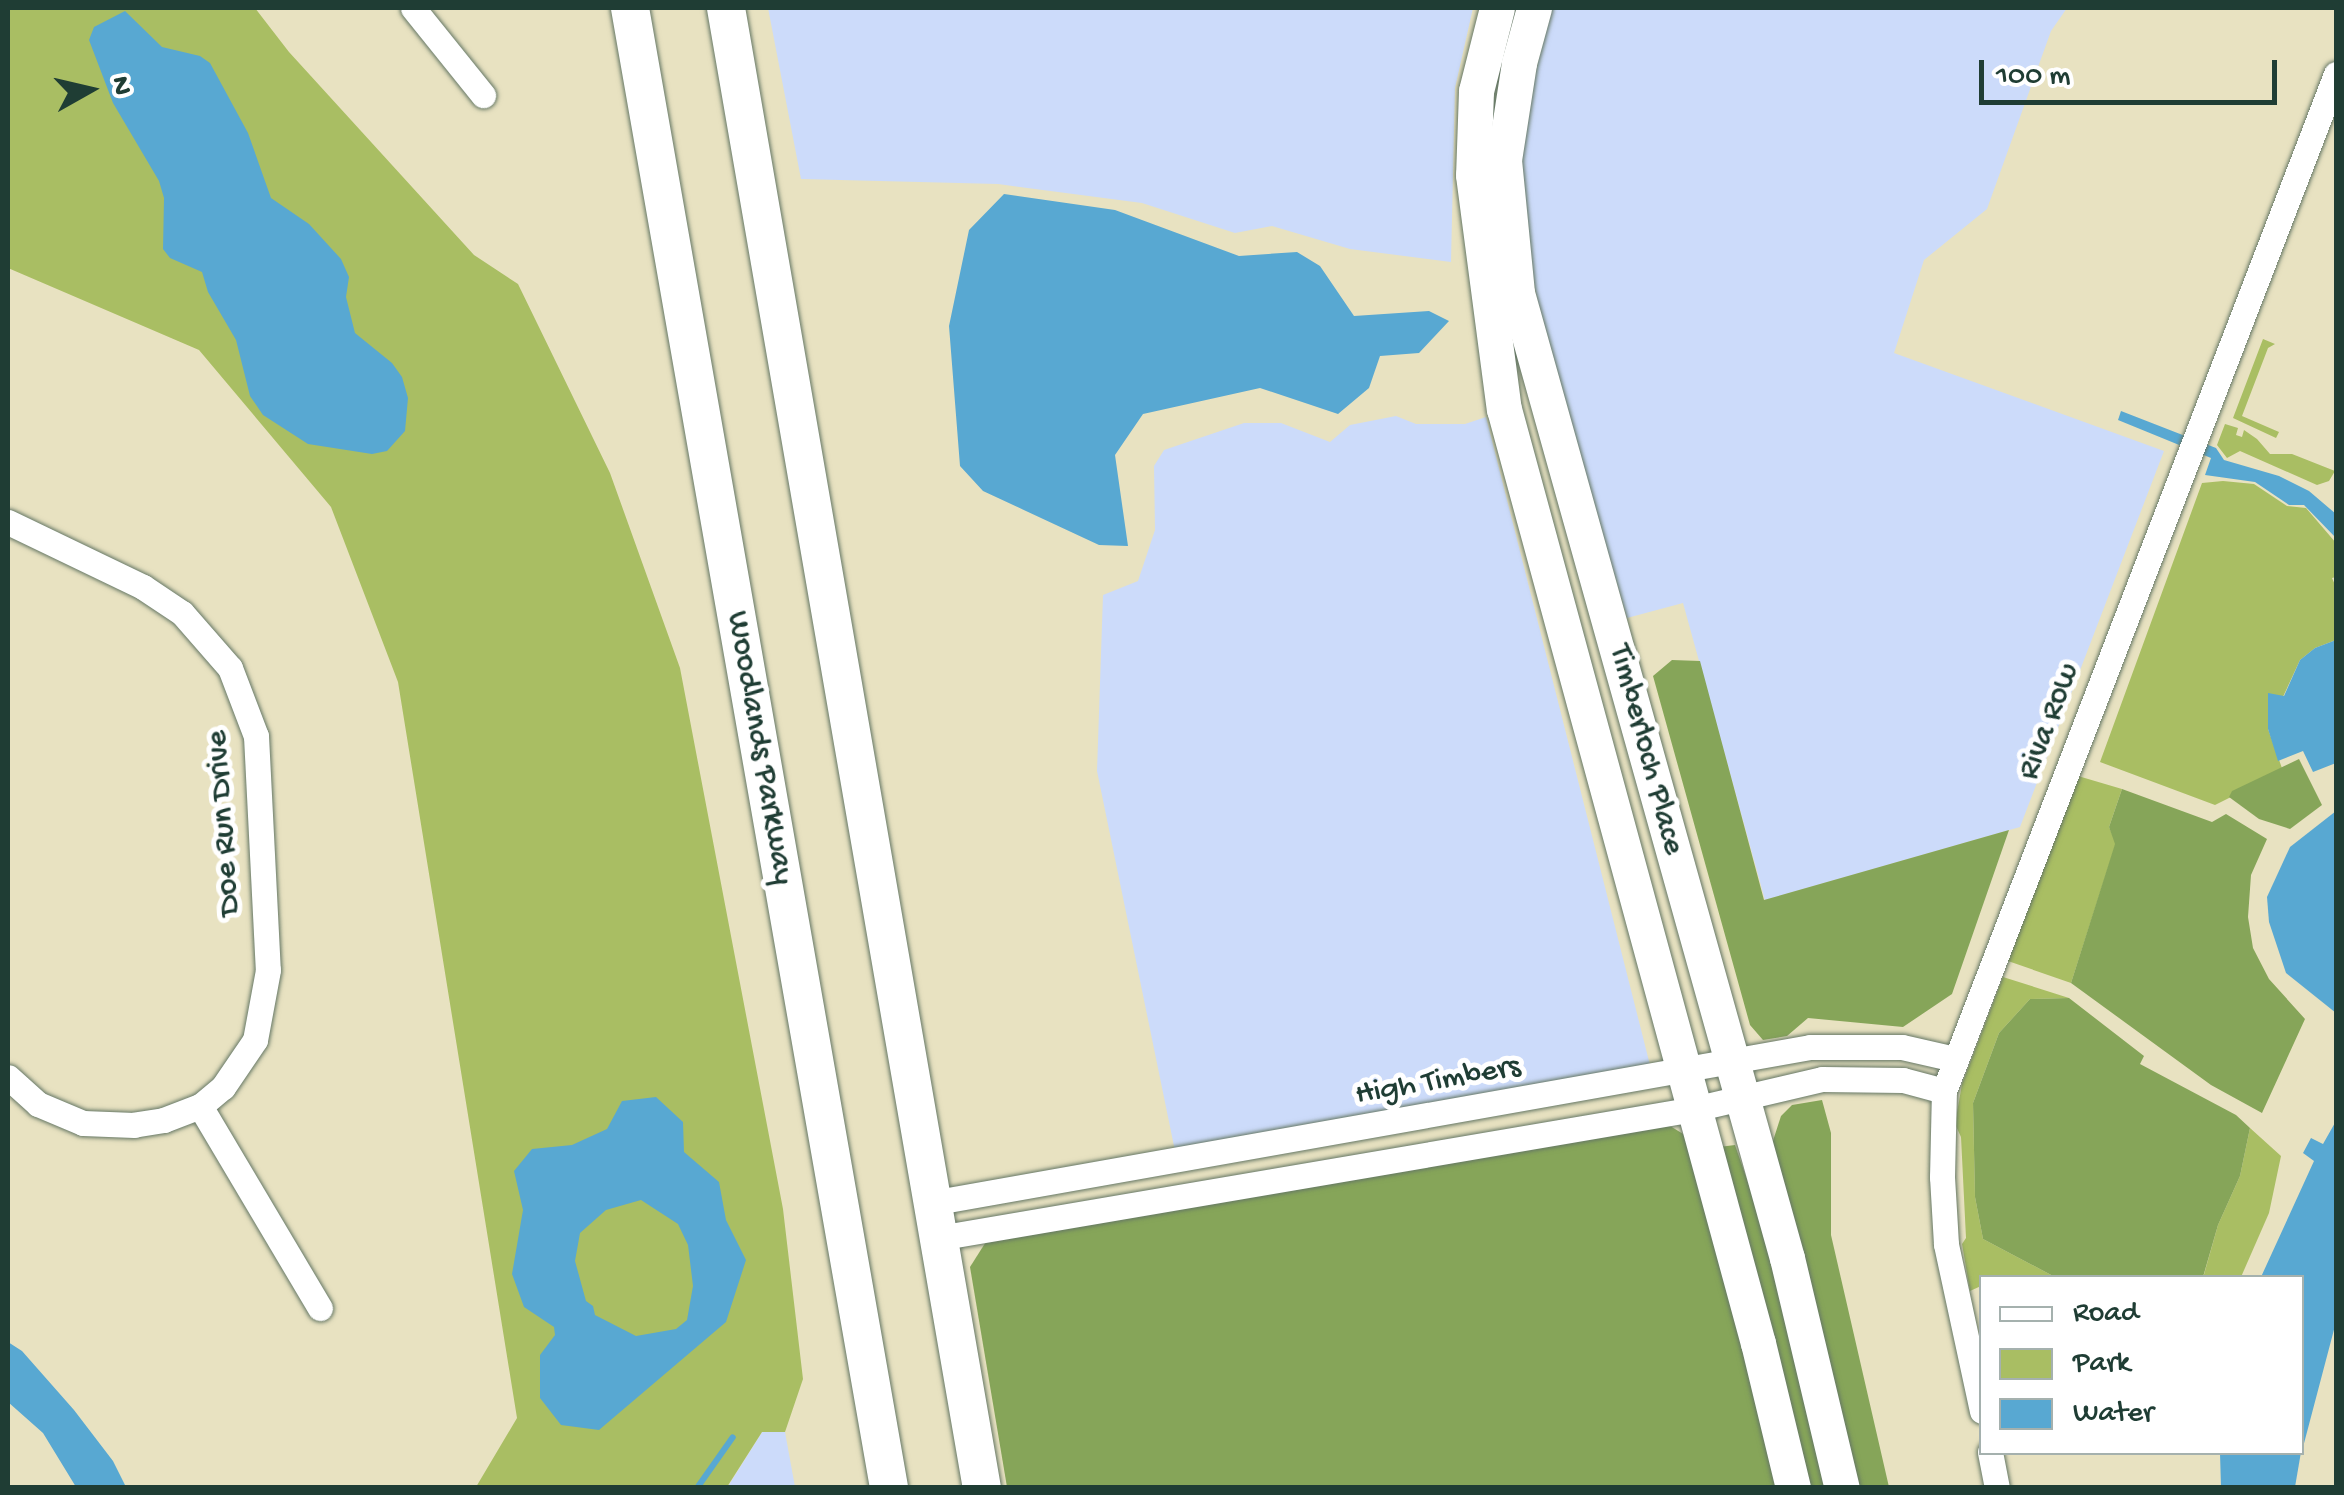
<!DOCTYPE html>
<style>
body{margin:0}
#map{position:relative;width:2344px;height:1495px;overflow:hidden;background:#e8e2c1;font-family:"Gochi Hand",sans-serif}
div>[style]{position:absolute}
.built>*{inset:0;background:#ccdbfa}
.green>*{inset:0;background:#a9be63}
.forest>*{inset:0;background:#86a559}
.water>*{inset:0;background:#58a8d2}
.stream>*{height:6px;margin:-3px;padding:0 3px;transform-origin:3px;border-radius:3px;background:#58a8d2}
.roads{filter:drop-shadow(0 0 2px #657765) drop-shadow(0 0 2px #657765)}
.street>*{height:25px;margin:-12.5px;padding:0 12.5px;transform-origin:12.5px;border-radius:12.5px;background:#fff}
.secondary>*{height:35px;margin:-17.5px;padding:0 17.5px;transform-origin:17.5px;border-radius:17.5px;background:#fff}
.primary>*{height:38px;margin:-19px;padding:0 19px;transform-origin:19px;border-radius:19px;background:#fff}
span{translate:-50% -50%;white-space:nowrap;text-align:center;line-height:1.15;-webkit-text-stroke:10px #fff;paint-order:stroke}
.street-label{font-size:32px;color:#1f3d34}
.frame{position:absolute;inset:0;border:10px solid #1f3d34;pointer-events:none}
.legend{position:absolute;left:1979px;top:1275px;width:325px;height:180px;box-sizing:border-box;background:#fff;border:2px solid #a5b1ae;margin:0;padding:12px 18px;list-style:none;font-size:30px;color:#1f3d34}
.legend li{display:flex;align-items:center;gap:20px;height:50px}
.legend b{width:50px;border:2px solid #a5b1ae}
.north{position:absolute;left:40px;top:40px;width:100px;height:100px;-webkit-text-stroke:8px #fff;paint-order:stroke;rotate:82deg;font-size:28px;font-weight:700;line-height:40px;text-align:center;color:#1f3d34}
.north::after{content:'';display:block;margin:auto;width:35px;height:45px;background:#1f3d34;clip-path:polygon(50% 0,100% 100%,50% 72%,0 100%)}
.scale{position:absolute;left:1979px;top:60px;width:298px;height:45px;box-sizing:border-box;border:5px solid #1f3d34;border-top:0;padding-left:12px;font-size:30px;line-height:35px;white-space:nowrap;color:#1f3d34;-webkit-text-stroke:8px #fff;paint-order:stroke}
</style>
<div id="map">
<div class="built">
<i style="clip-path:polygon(768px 8px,1473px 8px,1455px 88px,1451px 262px,1350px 249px,1272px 226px,1235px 233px,1142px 203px,998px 184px,801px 179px)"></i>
<i style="clip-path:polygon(1550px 8px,2067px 8px,2051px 31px,1987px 209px,1924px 260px,1894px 353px,2164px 451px,2020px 827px,1765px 900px,1683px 603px,1627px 618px,1544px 336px,1519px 203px,1521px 139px)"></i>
<i style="clip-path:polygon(1396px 416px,1416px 424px,1465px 424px,1486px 417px,1651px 1069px,1175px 1151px,1097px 771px,1103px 595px,1138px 581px,1155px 530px,1154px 466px,1164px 450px,1244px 423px,1281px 423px,1330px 442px,1350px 425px)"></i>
<i style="clip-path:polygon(762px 1432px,785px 1432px,795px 1487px,727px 1488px)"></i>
</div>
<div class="green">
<i style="clip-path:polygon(8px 8px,255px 8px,289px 52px,474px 255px,518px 284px,610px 473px,680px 668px,783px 1209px,803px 1379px,785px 1432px,762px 1432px,727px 1487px,476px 1487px,517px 1418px,398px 682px,331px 507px,199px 350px,8px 268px)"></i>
<i style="clip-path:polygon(2263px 339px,2275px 344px,2268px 348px,2242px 416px,2279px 432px,2276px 438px,2233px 418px)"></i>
<i style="clip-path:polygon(2225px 424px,2238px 428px,2236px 435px,2242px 437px,2244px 430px,2257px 439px,2270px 454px,2292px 454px,2335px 471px,2329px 481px,2317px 485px,2240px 451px,2227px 458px,2217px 445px)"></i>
<i style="clip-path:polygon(2223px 481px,2254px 484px,2287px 506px,2306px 508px,2336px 543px,2336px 577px,2332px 578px,2336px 587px,2336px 640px,2315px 648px,2300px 660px,2268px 729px,2283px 771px,2215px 805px,2100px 762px,2202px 483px)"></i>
<i style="clip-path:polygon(2078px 776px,2122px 789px,2109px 827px,2116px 843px,2071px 983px,2008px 961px)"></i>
<i style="clip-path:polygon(2003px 977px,2069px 998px,2030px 999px,1999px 1033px,1973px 1103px,1975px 1197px,1983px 1239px,2055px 1277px,1982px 1278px,1981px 1286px,1970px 1291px,1962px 1244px,1966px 1238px,1961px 1137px,1955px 1124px,1962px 1084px)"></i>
<i style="clip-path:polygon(2250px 1128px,2281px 1156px,2269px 1213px,2241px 1277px,2203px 1278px,2218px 1225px,2240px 1176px)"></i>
</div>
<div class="forest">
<i style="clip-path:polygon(1672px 660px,1700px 661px,1764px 900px,2009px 830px,1952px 994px,1903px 1027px,1808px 1018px,1787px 1036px,1763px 1040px,1750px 1025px,1653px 676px)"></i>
<i style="clip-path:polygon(2299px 759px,2322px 805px,2290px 829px,2259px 819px,2229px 797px,2232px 791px)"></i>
<i style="clip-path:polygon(2122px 789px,2212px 822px,2226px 814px,2267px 839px,2251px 875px,2248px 917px,2253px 948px,2269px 979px,2305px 1019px,2262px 1113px,2211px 1085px,2071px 983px,2115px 844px,2109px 827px)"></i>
<i style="clip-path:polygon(2069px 998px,2144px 1056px,2140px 1064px,2236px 1115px,2250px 1128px,2240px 1176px,2218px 1225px,2203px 1277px,2055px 1277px,1983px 1239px,1975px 1197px,1973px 1103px,1999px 1033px,2030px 999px)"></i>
<i style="clip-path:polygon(1822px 1100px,1831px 1133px,1831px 1235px,1889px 1487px,1857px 1487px,1771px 1147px,1781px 1116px,1792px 1105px)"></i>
<i style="clip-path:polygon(1662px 1121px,1688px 1137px,1780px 1487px,1007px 1487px,970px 1267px,989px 1237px)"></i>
<i style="clip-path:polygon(1735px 1145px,1769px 1243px,1832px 1487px,1807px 1487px,1719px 1147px)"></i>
</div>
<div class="water">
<i style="clip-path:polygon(125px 11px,162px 47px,200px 56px,210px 63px,248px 133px,271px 198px,309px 224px,341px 259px,349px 277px,346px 297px,355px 333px,392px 363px,402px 377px,408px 398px,405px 431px,387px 451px,372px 454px,308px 444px,263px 415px,250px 396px,236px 340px,208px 292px,202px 272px,170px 258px,163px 249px,164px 198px,159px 181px,113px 103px,89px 40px,94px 27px)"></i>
<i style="clip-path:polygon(1004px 194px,1115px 210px,1239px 256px,1297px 252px,1320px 266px,1354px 316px,1429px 311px,1449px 321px,1419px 353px,1380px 356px,1369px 388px,1338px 414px,1260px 388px,1143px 414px,1115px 455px,1128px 546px,1099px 545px,983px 491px,960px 466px,949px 326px,969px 230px)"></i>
<i style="clip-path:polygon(2121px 411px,2216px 448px,2224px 460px,2279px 476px,2309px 491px,2336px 514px,2336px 538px,2304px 505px,2289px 505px,2255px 482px,2205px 475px,2211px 458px,2118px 420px)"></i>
<i style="clip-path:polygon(2336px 640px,2336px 763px,2313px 772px,2303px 751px,2278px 761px,2268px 729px,2268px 693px,2284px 696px,2300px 660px,2315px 648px)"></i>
<i style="clip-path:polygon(2336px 811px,2336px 1013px,2286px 973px,2269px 922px,2267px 897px,2290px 847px)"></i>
<i style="clip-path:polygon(evenodd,656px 1097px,683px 1122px,684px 1152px,719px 1182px,726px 1220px,746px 1260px,726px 1322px,599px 1430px,561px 1425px,540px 1398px,540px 1355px,555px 1335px,554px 1327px,524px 1307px,512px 1274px,523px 1210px,514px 1171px,532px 1149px,572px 1145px,607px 1129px,622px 1101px,656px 1097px,641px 1200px,678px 1224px,688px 1245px,693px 1286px,687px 1320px,676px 1329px,636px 1336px,595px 1315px,593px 1306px,586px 1301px,575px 1261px,580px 1233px,606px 1210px,641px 1200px)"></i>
<i style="clip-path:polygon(2336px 1121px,2336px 1322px,2302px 1451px,2302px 1278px,2261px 1277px,2314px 1161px,2303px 1153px,2311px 1138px,2323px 1144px)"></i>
<i style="clip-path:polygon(8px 1342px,22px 1351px,74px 1410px,113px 1461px,126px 1487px,76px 1487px,43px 1433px,8px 1402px)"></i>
<i style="clip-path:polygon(2301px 1452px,2295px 1487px,2221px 1487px,2220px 1453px)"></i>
</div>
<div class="stream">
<i style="left:697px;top:1488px;width:62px;rotate:-54.8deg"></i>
</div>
<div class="roads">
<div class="street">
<i style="left:413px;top:8px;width:112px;rotate:51.2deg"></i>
<i style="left:8px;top:522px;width:150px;rotate:25.7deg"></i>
<i style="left:143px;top:587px;width:47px;rotate:33.7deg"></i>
<i style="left:182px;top:613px;width:73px;rotate:48.9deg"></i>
<i style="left:230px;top:668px;width:73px;rotate:69.1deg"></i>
<i style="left:256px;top:736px;width:234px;rotate:87.1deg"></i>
<i style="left:268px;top:970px;width:71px;rotate:100.5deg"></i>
<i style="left:255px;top:1040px;width:57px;rotate:124.2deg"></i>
<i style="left:223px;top:1087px;width:30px;rotate:140deg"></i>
<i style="left:200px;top:1106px;width:39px;rotate:159deg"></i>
<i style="left:164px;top:1120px;width:30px;rotate:171deg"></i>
<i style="left:134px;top:1125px;width:51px;rotate:-177.8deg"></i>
<i style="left:83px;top:1123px;width:49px;rotate:-157.1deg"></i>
<i style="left:38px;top:1104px;width:40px;rotate:-138deg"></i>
<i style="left:200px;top:1106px;width:235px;rotate:59.3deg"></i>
<i style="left:931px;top:1203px;width:893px;rotate:-10.06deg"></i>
<i style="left:1810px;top:1047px;width:92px"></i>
<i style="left:1902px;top:1047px;width:54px;rotate:12.8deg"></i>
<i style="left:938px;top:1238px;width:767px;rotate:-9.68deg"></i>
<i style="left:1694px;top:1109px;width:131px;rotate:-13.2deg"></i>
<i style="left:1822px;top:1079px;width:81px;rotate:0.7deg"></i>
<i style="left:1903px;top:1080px;width:42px;rotate:15deg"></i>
<i style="left:1982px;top:1411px;width:171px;rotate:-102.2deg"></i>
<i style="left:1946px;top:1244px;width:67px;rotate:-93.4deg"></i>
<i style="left:1942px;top:1177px;width:86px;rotate:-88.7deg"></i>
<i style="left:1944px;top:1091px;width:1090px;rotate:-68.92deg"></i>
<i style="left:1990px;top:1452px;width:37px;rotate:79deg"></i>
</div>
<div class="secondary">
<i style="left:1497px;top:8px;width:86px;rotate:104.2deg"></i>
<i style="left:1476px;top:91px;width:84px;rotate:92deg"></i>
<i style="left:1473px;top:175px;width:236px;rotate:82.5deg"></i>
<i style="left:1504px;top:409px;width:968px;rotate:74.79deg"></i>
<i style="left:1758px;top:1343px;width:149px;rotate:76.4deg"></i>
<i style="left:1534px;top:8px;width:57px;rotate:105.3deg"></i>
<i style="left:1519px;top:63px;width:98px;rotate:98.8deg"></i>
<i style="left:1504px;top:160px;width:134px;rotate:84.4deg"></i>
<i style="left:1517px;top:293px;width:1002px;rotate:74.37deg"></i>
<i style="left:1787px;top:1258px;width:236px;rotate:76.6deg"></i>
</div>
<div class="primary">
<i style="left:630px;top:8px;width:1502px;rotate:80.07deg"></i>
<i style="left:726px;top:8px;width:1502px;rotate:80.19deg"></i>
</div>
</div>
<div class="street-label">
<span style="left:2050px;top:722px;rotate:-69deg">Riva Row</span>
<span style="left:759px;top:748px;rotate:80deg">Woodlands Parkway</span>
<span style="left:1645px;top:750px;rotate:75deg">Timberloch Place</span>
<span style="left:225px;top:823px;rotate:-94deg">Doe Run Drive</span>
<span style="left:1438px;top:1082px;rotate:-10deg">High Timbers</span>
</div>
<div class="frame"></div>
<ul class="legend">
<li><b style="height:12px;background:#fff"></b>Road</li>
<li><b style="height:28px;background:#a9be63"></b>Park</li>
<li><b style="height:28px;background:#58a8d2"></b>Water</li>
</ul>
<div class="north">N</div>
<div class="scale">100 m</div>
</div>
